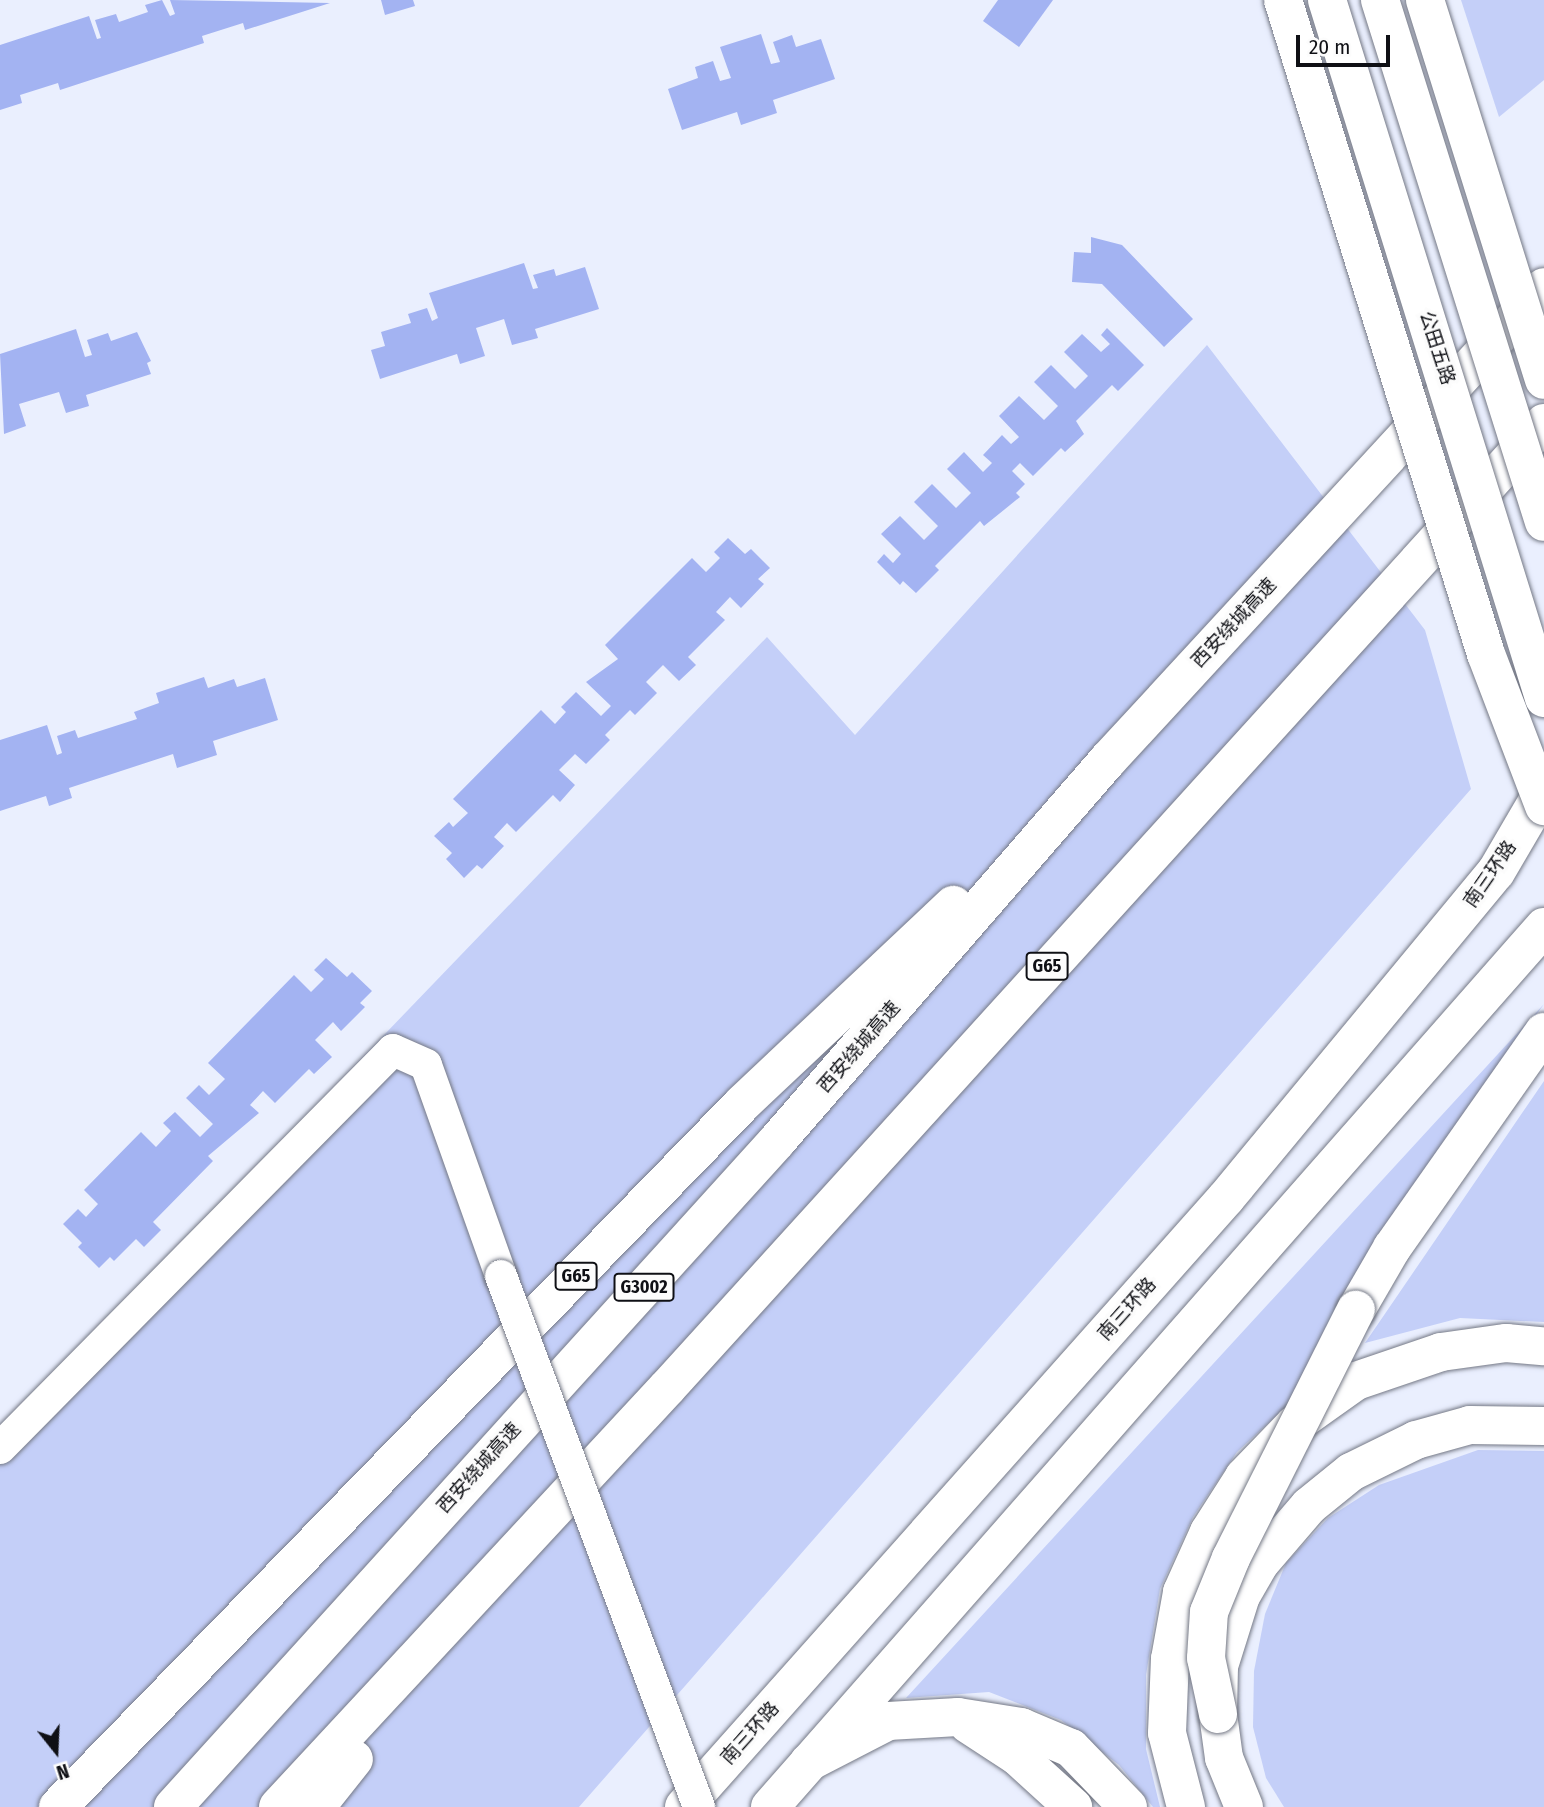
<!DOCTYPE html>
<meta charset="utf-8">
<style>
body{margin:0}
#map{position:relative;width:1544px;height:1807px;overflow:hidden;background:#eaeffe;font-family:"Fira Sans Condensed","Noto Sans SC",sans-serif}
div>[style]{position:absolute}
.green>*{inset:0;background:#c4cff8}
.building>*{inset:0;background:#a3b3f2}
.roads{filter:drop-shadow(0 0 2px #747885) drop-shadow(0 0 2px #747885)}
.minor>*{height:32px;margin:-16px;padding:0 16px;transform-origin:16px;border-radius:16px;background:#fff}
.secondary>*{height:38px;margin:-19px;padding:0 19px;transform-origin:19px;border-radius:19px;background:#fff}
.trunk>*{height:38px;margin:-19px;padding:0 19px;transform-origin:19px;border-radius:19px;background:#fff}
.motorway>*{height:38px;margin:-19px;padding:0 19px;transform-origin:19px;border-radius:19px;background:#fff}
.bridges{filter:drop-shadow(0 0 2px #747885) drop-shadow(0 0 2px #747885)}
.minor-bridge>*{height:32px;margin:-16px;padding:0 16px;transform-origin:16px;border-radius:16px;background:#fff}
.secondary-bridge>*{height:38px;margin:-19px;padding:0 19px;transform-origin:19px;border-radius:19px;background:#fff}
span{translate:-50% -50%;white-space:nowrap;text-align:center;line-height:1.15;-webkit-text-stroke:7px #fcfcfc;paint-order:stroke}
.shield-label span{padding:2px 5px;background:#fcfcfc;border:2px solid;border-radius:5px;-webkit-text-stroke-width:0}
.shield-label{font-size:18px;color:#0f1015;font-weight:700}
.street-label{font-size:19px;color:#0f1015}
.north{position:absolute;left:21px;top:1716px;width:70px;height:70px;-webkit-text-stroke:5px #fcfcfc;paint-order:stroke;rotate:162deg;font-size:19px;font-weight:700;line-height:28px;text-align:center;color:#0f1015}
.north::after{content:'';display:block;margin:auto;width:24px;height:32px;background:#0f1015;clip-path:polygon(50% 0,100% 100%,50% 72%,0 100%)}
.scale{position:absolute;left:1296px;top:35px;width:94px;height:32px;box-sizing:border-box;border:4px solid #0f1015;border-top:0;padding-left:9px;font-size:21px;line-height:24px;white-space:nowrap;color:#0f1015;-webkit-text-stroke:5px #fcfcfc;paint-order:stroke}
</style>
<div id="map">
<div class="green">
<i style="clip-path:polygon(1461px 0,1544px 0,1544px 80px,1499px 117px)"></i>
<i style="clip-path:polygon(1207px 345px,1425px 630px,1471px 789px,579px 1807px,0 1807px,0 1434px,767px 637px,855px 735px)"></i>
<i style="clip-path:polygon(1544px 1004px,1392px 1216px,1287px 1406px,1237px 1452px,1193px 1517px,1160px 1589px,1146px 1675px,1146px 1749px,1160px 1807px,1153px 1807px,1119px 1765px,1061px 1720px,989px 1692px,906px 1698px)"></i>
<i style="clip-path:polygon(1544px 1081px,1544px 1322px,1460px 1318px,1365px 1343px)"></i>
<i style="clip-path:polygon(1478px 1450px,1544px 1451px,1544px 1807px,1284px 1807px,1266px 1778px,1253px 1727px,1254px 1671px,1265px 1614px,1286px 1563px,1328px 1518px,1379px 1485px)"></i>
</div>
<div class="building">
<i style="clip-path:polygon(162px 0,170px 16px,175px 14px,170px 0,330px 3px,245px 30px,243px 23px,202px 36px,204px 43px,60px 90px,58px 83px,20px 95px,22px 103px,0 110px,0 45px,89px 16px,97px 39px,101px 38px,95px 20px,116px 14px,119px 22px,148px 12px,145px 5px)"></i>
<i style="clip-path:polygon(381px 0,413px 0,415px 6px,385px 15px)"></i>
<i style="clip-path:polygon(998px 0,1053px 0,1019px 47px,983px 21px)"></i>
<i style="clip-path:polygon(761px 34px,771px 64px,780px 62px,773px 42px,792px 35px,796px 47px,821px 39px,835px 79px,773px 100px,777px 113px,741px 125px,737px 112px,682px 130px,668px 89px,698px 78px,695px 67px,713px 61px,720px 81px,731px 78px,720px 47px)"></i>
<i style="clip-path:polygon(1091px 237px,1122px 245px,1193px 319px,1164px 347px,1102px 284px,1072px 282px,1074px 252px,1091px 253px)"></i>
<i style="clip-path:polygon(524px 263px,533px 289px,538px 288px,533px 275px,554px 269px,556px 276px,585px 267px,599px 309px,535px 329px,538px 338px,512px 345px,504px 319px,476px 328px,485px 356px,460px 364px,457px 354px,380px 379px,371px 350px,385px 346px,381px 332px,411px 323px,408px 314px,427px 308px,432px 321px,438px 318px,429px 293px)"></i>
<i style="clip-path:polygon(1107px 328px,1144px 365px,1118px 391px,1112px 385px,1076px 421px,1084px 434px,1065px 452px,1061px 448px,1033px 476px,1020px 463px,1012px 471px,1025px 484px,1016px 493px,1020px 497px,984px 526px,980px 521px,935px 566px,939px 570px,916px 593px,903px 581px,900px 585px,877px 562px,884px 554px,893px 563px,901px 554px,881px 534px,900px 516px,924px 540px,938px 526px,914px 502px,932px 484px,956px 508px,971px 493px,947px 469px,964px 452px,983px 472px,992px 463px,983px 455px,1002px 435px,1011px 444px,1019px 437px,999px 416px,1019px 396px,1044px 420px,1058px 406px,1034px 382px,1051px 365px,1075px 389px,1088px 376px,1064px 352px,1082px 334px,1101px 352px,1110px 344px,1101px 335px)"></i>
<i style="clip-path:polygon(76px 329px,85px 357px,92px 355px,87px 340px,108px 333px,111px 341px,137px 332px,151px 361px,147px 363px,151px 374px,86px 395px,89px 406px,66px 413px,59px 392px,19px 404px,26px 426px,4px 434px,0 354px)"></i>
<i style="clip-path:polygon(728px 538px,745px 554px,751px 549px,770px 568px,758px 579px,764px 584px,741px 608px,730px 597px,716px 612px,725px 620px,688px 657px,696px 665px,679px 681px,663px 665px,646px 682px,657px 693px,635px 715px,630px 710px,605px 735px,610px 740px,586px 764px,575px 754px,559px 770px,575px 785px,560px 802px,553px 795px,516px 832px,507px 823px,494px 837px,504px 846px,482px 869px,477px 865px,464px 878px,446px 859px,452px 853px,434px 836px,449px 822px,453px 827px,468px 813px,453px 799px,541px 710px,555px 724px,566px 712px,561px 707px,576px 692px,601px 716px,611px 706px,586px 682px,618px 659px,605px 645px,692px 558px,706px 572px,720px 558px,714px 552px)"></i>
<i style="clip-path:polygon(204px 677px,208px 688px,234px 679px,237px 687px,265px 678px,278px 720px,213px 741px,217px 755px,177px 768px,173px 754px,69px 788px,72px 798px,49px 806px,46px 796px,0 811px,0 740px,47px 725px,57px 755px,62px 753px,57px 736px,75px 730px,78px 738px,137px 719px,134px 712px,159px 703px,156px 693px)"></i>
<i style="clip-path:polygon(326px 958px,347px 977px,352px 972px,372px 991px,360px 1003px,365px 1007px,341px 1031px,333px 1022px,315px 1040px,332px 1057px,314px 1074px,309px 1069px,275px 1103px,263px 1091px,250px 1105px,259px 1113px,208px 1156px,213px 1161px,153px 1222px,161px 1230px,144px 1247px,136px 1239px,114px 1261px,110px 1257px,99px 1268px,78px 1247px,82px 1243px,63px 1224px,78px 1209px,86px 1217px,98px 1204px,84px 1190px,141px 1132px,156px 1147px,171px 1131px,163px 1123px,175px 1112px,200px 1137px,213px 1124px,186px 1098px,199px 1085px,209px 1095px,225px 1079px,208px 1063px,294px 975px,311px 992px,324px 979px,314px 970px)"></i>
</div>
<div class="roads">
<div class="minor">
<i style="left:0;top:1448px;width:559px;rotate:-45.36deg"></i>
<i style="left:393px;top:1050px;width:36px;rotate:24deg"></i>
<i style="left:426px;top:1065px;width:224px;rotate:70.4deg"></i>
</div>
<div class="secondary">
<i style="left:1356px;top:1310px;width:72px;rotate:-59.9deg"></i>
<i style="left:1392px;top:1248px;width:264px;rotate:-54.9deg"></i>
<i style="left:968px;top:1724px;width:59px;rotate:33.1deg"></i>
<i style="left:1017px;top:1756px;width:76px;rotate:42.3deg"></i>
<i style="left:809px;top:1762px;width:89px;rotate:-27.4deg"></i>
<i style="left:888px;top:1721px;width:70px;rotate:-3.3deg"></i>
<i style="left:958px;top:1717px;width:64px;rotate:9deg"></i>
<i style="left:1021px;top:1727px;width:54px;rotate:22.8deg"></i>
<i style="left:1071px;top:1748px;width:82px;rotate:46deg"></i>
<i style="left:1186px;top:1807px;width:76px;rotate:-104.4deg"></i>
<i style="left:1167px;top:1733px;width:74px;rotate:-87.7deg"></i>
<i style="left:1170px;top:1659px;width:68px;rotate:-79.8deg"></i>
<i style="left:1182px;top:1592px;width:66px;rotate:-65.8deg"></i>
<i style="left:1209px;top:1532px;width:65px;rotate:-57.5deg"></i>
<i style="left:1244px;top:1477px;width:72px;rotate:-46.1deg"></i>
<i style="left:1294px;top:1425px;width:76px;rotate:-35.4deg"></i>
<i style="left:1356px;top:1381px;width:90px;rotate:-18.8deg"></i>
<i style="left:1441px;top:1352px;width:66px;rotate:-7.9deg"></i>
<i style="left:1506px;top:1343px;width:38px;rotate:5deg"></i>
<i style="left:1244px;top:1807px;width:53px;rotate:-112.2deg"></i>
<i style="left:1224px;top:1758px;width:44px;rotate:-97.8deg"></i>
<i style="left:1218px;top:1714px;width:48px;rotate:-88.8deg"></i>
<i style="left:1219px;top:1666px;width:73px;rotate:-72.6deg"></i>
<i style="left:1241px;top:1596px;width:38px;rotate:-60deg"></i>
<i style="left:1260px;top:1563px;width:75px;rotate:-49.3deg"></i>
<i style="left:1309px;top:1506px;width:54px;rotate:-39deg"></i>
<i style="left:1351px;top:1472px;width:72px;rotate:-26.2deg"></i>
<i style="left:1416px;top:1440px;width:56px;rotate:-15.5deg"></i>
<i style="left:1470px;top:1425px;width:74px;rotate:0.8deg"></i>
</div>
<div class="trunk">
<i style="left:684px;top:1807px;width:815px;rotate:-48.33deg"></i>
<i style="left:1226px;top:1198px;width:423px;rotate:-50.4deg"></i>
<i style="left:1496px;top:872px;width:95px;rotate:-59.7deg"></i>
<i style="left:770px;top:1807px;width:1172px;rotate:-48.67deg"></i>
</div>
<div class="motorway">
<i style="left:58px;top:1807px;width:982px;rotate:-45.78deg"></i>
<i style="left:743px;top:1103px;width:289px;rotate:-43.3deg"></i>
<i style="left:173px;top:1807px;width:899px;rotate:-47.79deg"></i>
<i style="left:777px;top:1141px;width:505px;rotate:-49.02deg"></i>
<i style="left:1108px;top:760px;width:643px;rotate:-47.33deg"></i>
<i style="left:278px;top:1807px;width:572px;rotate:-47.13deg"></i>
<i style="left:667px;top:1388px;width:1304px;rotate:-47.74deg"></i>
<i style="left:316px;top:1807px;width:61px;rotate:-51.6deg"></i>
</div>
</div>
<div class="bridges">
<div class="minor-bridge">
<i style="left:501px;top:1276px;width:567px;rotate:69.55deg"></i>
</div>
<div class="secondary-bridge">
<i style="left:1283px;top:0;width:685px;rotate:72.76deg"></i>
<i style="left:1486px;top:654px;width:163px;rotate:69.1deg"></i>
<i style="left:1327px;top:0;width:731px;rotate:72.73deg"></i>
<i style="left:1380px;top:0;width:547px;rotate:72.56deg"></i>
<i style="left:1425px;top:0;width:398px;rotate:72.6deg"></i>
<i style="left:1218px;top:1714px;width:57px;rotate:-102.1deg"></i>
<i style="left:1206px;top:1658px;width:46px;rotate:-86.3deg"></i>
<i style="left:1209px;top:1612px;width:58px;rotate:-67.8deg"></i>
<i style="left:1231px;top:1558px;width:278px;rotate:-63.3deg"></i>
</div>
</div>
<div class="shield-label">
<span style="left:1047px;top:966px">G65</span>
<span style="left:576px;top:1276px">G65</span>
<span style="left:644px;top:1287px">G3002</span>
</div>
<div class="street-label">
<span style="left:1437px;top:348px;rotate:72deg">公田五路</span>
<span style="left:1234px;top:623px;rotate:-47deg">西安绕城高速</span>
<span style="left:1490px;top:874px;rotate:-55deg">南三环路</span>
<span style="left:859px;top:1047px;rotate:-49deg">西安绕城高速</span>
<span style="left:1127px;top:1309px;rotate:-48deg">南三环路</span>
<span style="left:479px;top:1468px;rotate:-48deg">西安绕城高速</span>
<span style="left:750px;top:1733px;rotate:-48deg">南三环路</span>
</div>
<div class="north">N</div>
<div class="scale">20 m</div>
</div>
